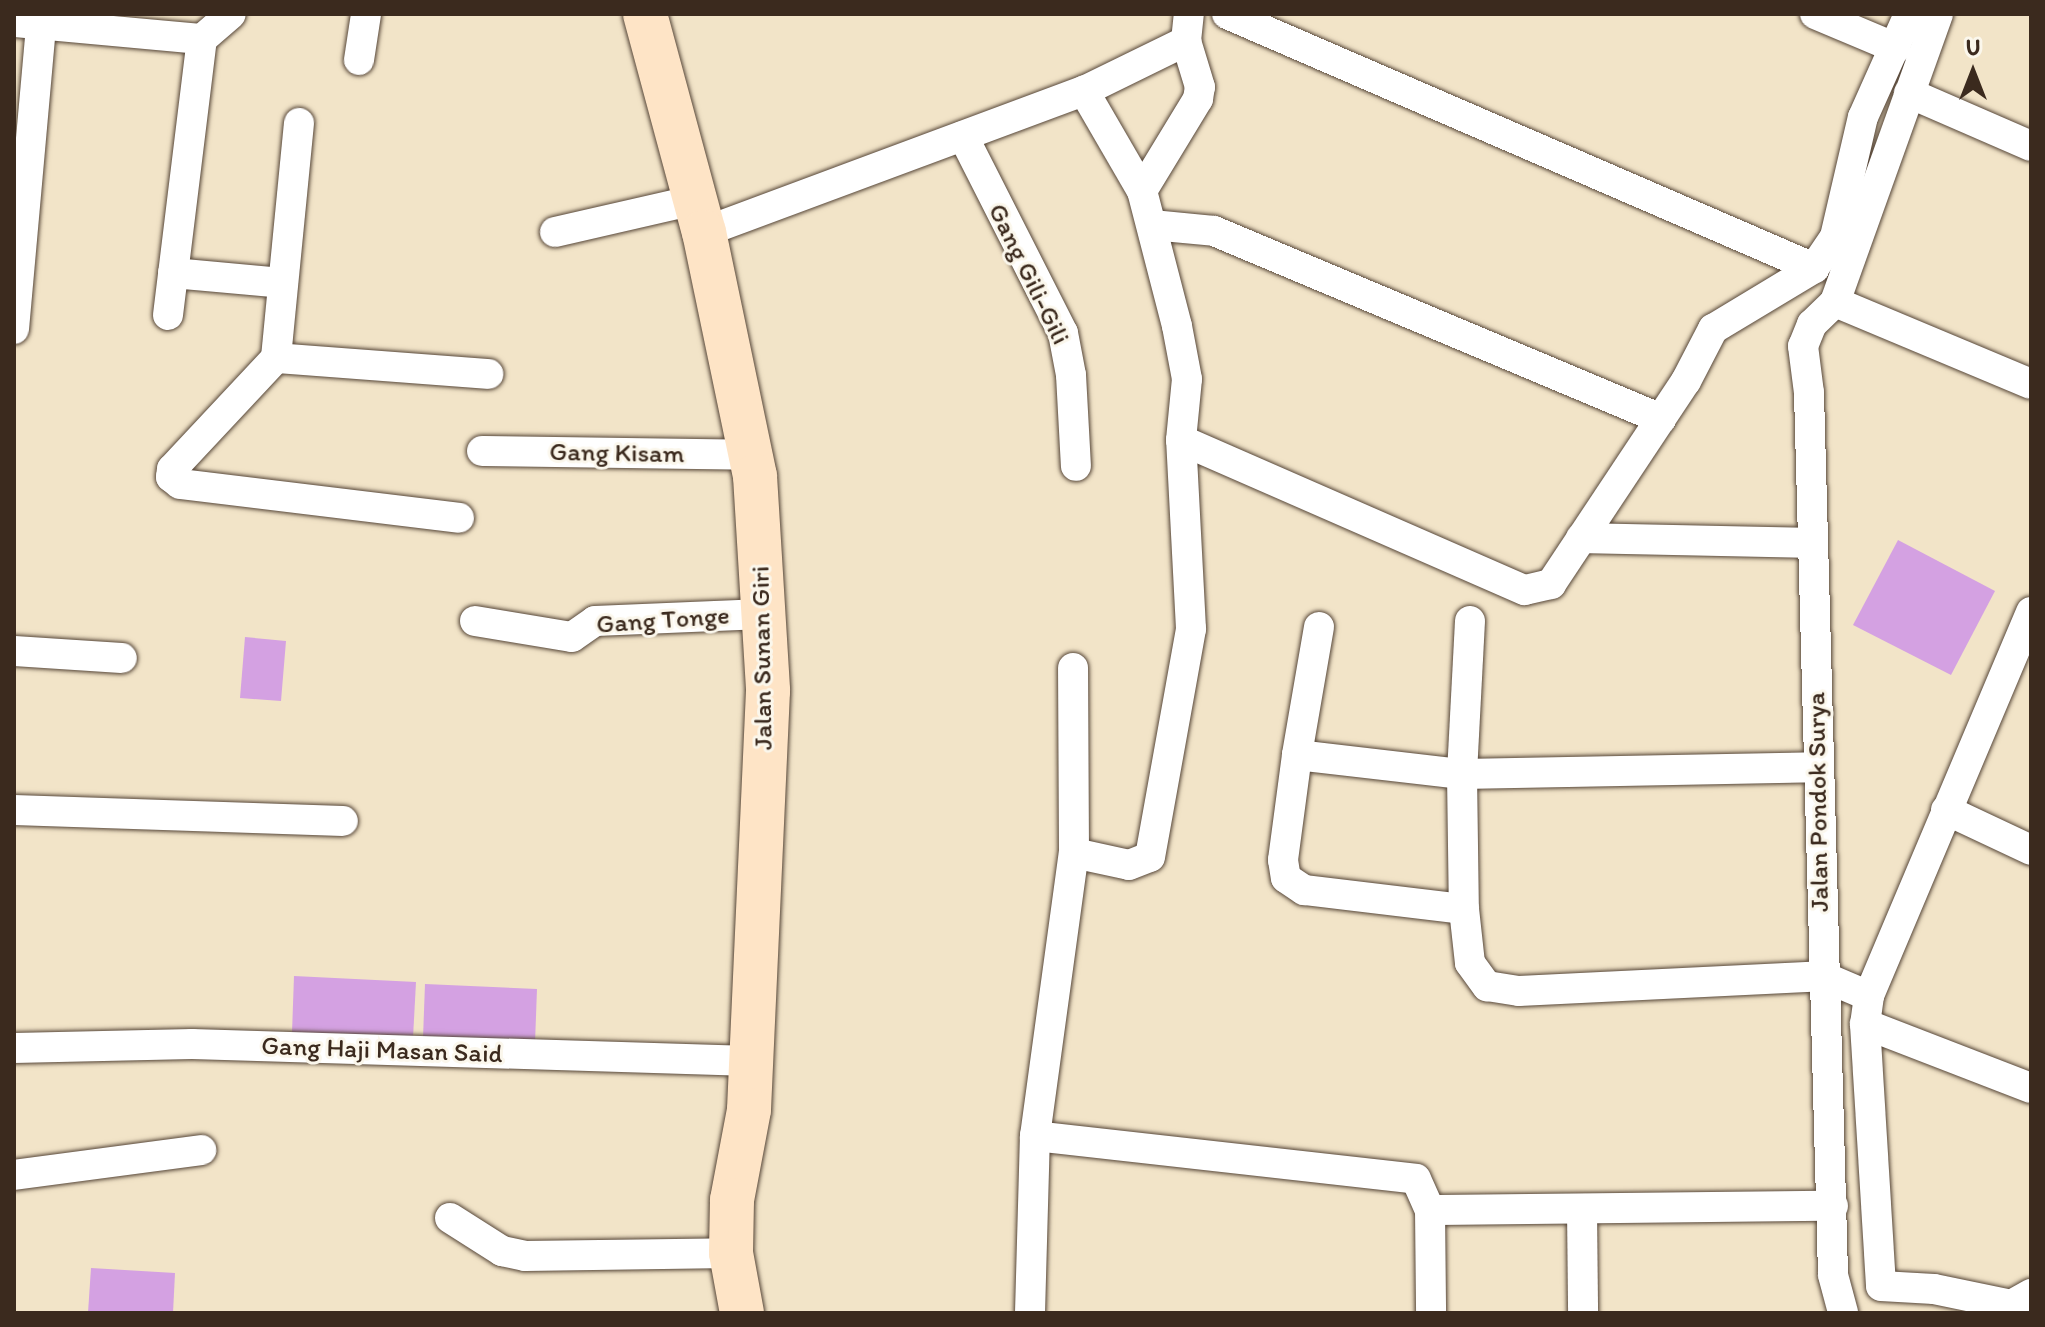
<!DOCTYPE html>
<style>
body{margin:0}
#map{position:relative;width:2045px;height:1327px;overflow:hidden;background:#f2e4c8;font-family:Itim,sans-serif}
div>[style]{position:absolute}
.building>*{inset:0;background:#d4a1e2}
.roads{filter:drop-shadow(0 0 2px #564638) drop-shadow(0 0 2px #564638)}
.street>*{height:30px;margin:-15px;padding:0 15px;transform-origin:15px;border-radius:15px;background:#fff}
.secondary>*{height:44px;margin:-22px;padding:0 22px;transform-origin:22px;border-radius:22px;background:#fee4c6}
span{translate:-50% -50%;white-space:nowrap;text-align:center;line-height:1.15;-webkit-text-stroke:6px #fbf7ec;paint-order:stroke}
.street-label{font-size:26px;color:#3b2a1e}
.frame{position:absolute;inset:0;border:16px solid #3b2a1e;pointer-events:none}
.north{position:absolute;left:1933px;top:32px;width:80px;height:80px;-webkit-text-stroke:6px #fbf7ec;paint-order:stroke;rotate:0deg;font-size:22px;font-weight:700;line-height:32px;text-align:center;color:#3b2a1e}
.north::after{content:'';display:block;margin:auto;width:28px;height:36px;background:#3b2a1e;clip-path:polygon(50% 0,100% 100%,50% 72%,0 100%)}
</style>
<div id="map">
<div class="building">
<i style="clip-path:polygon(1898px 540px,1995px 591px,1951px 675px,1853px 625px)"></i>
<i style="clip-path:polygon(245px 637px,286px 641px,281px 701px,240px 698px)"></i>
<i style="clip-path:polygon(294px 976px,416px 982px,413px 1038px,292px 1033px)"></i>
<i style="clip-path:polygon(425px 984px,537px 989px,535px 1043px,423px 1038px)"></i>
<i style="clip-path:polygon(91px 1268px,175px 1273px,173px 1313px,88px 1313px)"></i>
</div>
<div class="roads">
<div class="street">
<i style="left:1227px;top:14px;width:640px;rotate:23.4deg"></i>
<i style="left:1815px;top:14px;width:88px;rotate:22.8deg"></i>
<i style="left:14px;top:22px;width:189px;rotate:5.2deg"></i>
<i style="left:359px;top:60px;width:47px;rotate:-81.3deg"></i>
<i style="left:1909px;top:93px;width:133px;rotate:23.5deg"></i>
<i style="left:299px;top:123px;width:236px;rotate:95.6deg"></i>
<i style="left:276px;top:358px;width:152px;rotate:133.1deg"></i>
<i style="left:172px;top:469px;width:8px;rotate:97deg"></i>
<i style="left:171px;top:477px;width:11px;rotate:38deg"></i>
<i style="left:180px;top:484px;width:281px;rotate:6.9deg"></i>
<i style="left:963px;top:136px;width:221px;rotate:63.1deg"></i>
<i style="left:1063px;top:333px;width:43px;rotate:79.2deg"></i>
<i style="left:1071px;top:375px;width:91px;rotate:86.9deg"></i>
<i style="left:1142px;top:191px;width:108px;rotate:-58.7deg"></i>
<i style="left:1198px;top:99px;width:12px;rotate:-81deg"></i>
<i style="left:1200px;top:87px;width:48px;rotate:-106.9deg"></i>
<i style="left:1152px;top:225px;width:62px;rotate:5.5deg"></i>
<i style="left:1214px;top:231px;width:485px;rotate:22.8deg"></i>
<i style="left:555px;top:232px;width:144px;rotate:-12.9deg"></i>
<i style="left:704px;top:232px;width:405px;rotate:-20.4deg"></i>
<i style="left:1084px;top:91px;width:114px;rotate:-26.1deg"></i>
<i style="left:1186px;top:41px;width:27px;rotate:-84deg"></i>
<i style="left:173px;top:273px;width:109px;rotate:5.2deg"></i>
<i style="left:1835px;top:302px;width:32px;rotate:136deg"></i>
<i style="left:1812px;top:324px;width:24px;rotate:112deg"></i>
<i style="left:1803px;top:346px;width:47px;rotate:82.7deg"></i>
<i style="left:1809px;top:393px;width:882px;rotate:88.44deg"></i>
<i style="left:1833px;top:1275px;width:39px;rotate:75deg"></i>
<i style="left:1835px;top:302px;width:306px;rotate:-70.3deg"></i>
<i style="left:1835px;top:302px;width:212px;rotate:22.7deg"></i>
<i style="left:168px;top:315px;width:278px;rotate:-83deg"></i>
<i style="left:202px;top:39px;width:38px;rotate:-41deg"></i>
<i style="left:14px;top:329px;width:316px;rotate:-84.9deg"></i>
<i style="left:276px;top:358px;width:213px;rotate:4.3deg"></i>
<i style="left:1181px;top:440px;width:375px;rotate:23.6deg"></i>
<i style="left:1525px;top:590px;width:27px;rotate:-13deg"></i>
<i style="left:1551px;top:584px;width:244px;rotate:-56.4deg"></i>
<i style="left:1686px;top:381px;width:59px;rotate:-62.6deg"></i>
<i style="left:1713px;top:329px;width:118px;rotate:-31.1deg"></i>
<i style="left:1814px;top:268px;width:37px;rotate:-56deg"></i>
<i style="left:1835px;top:237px;width:123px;rotate:-76.9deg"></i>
<i style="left:1863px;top:117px;width:113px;rotate:-65.9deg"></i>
<i style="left:482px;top:451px;width:270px;rotate:0.8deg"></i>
<i style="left:1581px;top:538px;width:232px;rotate:1.2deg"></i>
<i style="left:2031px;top:612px;width:417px;rotate:112.9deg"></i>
<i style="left:1869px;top:996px;width:28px;rotate:98deg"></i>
<i style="left:1865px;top:1024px;width:262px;rotate:86.5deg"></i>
<i style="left:1881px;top:1286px;width:53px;rotate:3.2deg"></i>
<i style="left:1934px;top:1289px;width:79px;rotate:11.7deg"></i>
<i style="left:2011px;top:1305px;width:23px;rotate:-29deg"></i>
<i style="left:475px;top:621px;width:98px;rotate:9.4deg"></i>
<i style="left:572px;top:637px;width:28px;rotate:-35deg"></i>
<i style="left:595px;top:621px;width:168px;rotate:-2.4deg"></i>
<i style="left:1470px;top:621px;width:153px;rotate:93deg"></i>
<i style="left:1462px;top:774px;width:135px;rotate:89.2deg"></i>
<i style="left:1464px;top:909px;width:54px;rotate:83.7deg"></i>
<i style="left:1470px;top:963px;width:29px;rotate:54deg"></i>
<i style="left:1487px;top:986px;width:32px;rotate:9deg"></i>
<i style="left:1519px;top:991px;width:303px;rotate:-2.8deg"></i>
<i style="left:1822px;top:976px;width:51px;rotate:23.1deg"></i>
<i style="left:1319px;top:627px;width:130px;rotate:99.8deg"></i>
<i style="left:1297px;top:755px;width:106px;rotate:97.6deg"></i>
<i style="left:1283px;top:860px;width:18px;rotate:81deg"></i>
<i style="left:1286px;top:878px;width:22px;rotate:34deg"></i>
<i style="left:1304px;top:890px;width:161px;rotate:6.8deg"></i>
<i style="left:14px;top:651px;width:108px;rotate:3.7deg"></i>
<i style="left:1297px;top:755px;width:166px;rotate:6.6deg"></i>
<i style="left:1462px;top:774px;width:355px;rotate:-1.1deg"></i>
<i style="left:14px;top:810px;width:329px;rotate:1.9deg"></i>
<i style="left:1946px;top:810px;width:94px;rotate:25.2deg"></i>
<i style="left:1074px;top:853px;width:56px;rotate:12.3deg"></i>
<i style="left:1129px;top:865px;width:22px;rotate:-21deg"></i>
<i style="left:1150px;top:857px;width:232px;rotate:-79.8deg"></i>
<i style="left:1191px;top:629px;width:189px;rotate:-93deg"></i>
<i style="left:1181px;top:440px;width:61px;rotate:-84.4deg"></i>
<i style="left:1187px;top:379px;width:54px;rotate:-100.7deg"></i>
<i style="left:1177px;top:326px;width:139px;rotate:-104.5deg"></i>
<i style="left:1142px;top:191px;width:116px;rotate:-120.1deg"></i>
<i style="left:1865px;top:1024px;width:178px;rotate:21.1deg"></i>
<i style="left:14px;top:1048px;width:178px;rotate:-1.3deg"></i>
<i style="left:192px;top:1044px;width:559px;rotate:1.74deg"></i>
<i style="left:1035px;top:1136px;width:286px;rotate:-82.2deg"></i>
<i style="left:1074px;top:853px;width:185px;rotate:-90.3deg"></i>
<i style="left:14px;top:1175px;width:189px;rotate:-7.6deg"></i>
<i style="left:1582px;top:1209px;width:104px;rotate:89.4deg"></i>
<i style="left:1430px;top:1210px;width:403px;rotate:-0.6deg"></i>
<i style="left:450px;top:1218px;width:62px;rotate:32.4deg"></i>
<i style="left:502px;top:1251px;width:24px;rotate:12deg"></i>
<i style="left:525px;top:1256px;width:206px;rotate:-0.8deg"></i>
<i style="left:1030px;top:1313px;width:177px;rotate:-88.4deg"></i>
<i style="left:1035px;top:1136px;width:383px;rotate:6.4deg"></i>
<i style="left:1416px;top:1179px;width:34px;rotate:66deg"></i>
<i style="left:1430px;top:1210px;width:103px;rotate:89.4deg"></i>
</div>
<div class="secondary">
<i style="left:645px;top:14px;width:226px;rotate:74.9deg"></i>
<i style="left:704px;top:232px;width:249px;rotate:78.2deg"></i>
<i style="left:755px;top:476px;width:215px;rotate:86.5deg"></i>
<i style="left:768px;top:691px;width:419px;rotate:92.6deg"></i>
<i style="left:749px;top:1110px;width:92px;rotate:100.7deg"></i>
<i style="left:732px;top:1200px;width:53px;rotate:91.1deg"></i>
<i style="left:731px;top:1253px;width:61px;rotate:79.6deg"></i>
</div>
</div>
<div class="street-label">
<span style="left:1029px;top:274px;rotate:64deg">Gang Gili-Gili</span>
<span style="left:617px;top:453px;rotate:1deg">Gang Kisam</span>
<span style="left:663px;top:620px;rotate:-4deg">Gang Tonge</span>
<span style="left:762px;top:658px;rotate:-91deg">Jalan Sunan Giri</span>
<span style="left:1818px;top:802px;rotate:-91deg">Jalan Pondok Surya</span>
<span style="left:382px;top:1050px;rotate:2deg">Gang Haji Masan Said</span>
</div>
<div class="frame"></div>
<div class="north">U</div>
</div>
